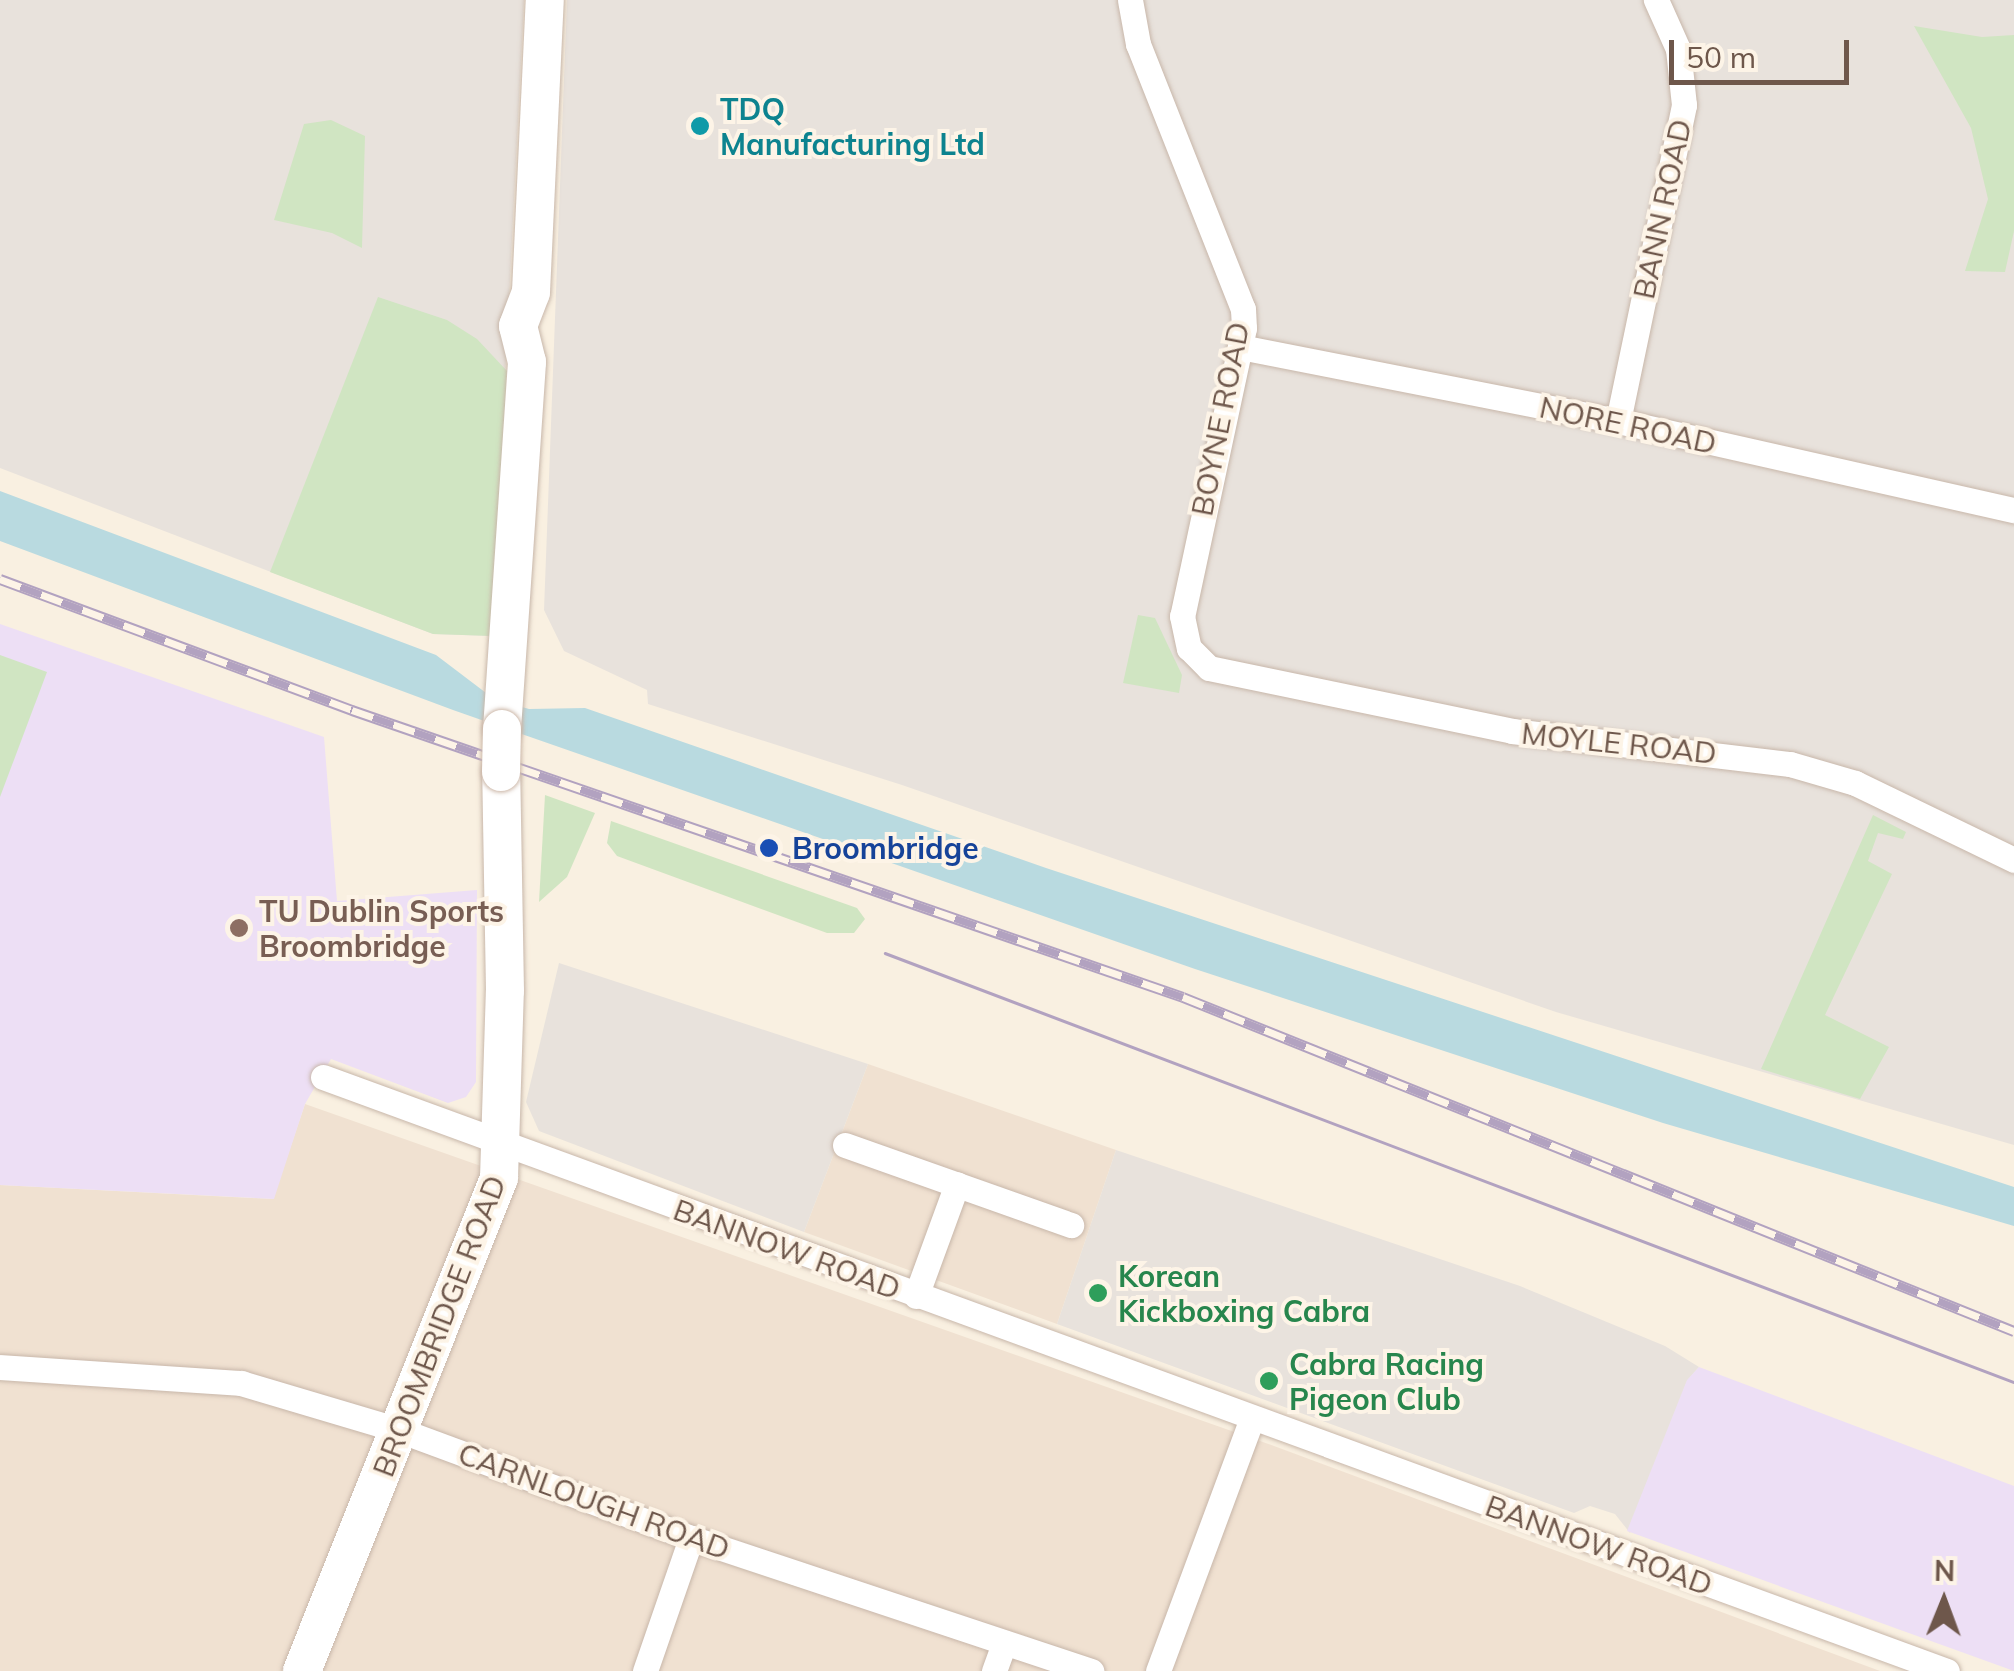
<!DOCTYPE html>
<style>
body{margin:0}
#map{position:relative;width:2014px;height:1671px;overflow:hidden;background:#f9f0e1;font-family:Mulish,sans-serif}
div>[style]{position:absolute}
.residential>*{inset:0;background:#f0e1d1}
.industrial>*{inset:0;background:#e8e2dc}
.education>*{inset:0;background:#eddff5}
.green>*{inset:0;background:#d0e5c2}
.water>*{inset:0;background:#b9dae0}
.roads{filter:drop-shadow(0 0 2px #c8b7aa) drop-shadow(0 0 2px #c8b7aa)}
.street>*{height:25px;margin:-12.5px;padding:0 12.5px;transform-origin:12.5px;border-radius:12.5px;background:#fff}
.secondary>*{height:38px;margin:-19px;padding:0 19px;transform-origin:19px;border-radius:19px;background:#fff}
.tram>*{height:2.5px;margin:-1.25px;padding:0 1.25px;transform-origin:1.25px;border-radius:1.25px;background:#b2a2c0}
.rail>*{height:11px;margin-top:-5.5px;transform-origin:0;background:repeating-linear-gradient(90deg,#fdf4e7 0 22px,#b2a2c0 0 44px);box-sizing:border-box;border-block:2px solid #b2a2c0}
.bridges{filter:drop-shadow(0 0 2px #cdb9aa) drop-shadow(0 0 2px #cdb9aa)}
.secondary-bridge>*{height:38px;margin:-19px;padding:0 19px;transform-origin:19px;border-radius:19px;background:#fff}
.dots>*{width:28px;height:28px;translate:-50% -50%;box-sizing:border-box;border:5px solid #fdf4e7;border-radius:50%}
span{translate:-50% -50%;white-space:nowrap;text-align:center;line-height:1.15;-webkit-text-stroke:8px #fdf4e7;paint-order:stroke}
.culture-label{font-size:30px;color:#0d838f;font-weight:700}
.left{translate:0 -50%;text-align:left}
.street-label{font-size:30px;color:#6e574b}
.transit-label{font-size:30px;color:#164399;font-weight:700}
.education-label{font-size:30px;color:#785e54;font-weight:700}
.leisure-label{font-size:30px;color:#27864d;font-weight:700}
.north{position:absolute;left:1894px;top:1551px;width:100px;height:100px;-webkit-text-stroke:8px #fdf4e7;paint-order:stroke;rotate:1deg;font-size:28px;font-weight:700;line-height:40px;text-align:center;color:#6e574b}
.north::after{content:'';display:block;margin:auto;width:35px;height:45px;background:#6e574b;clip-path:polygon(50% 0,100% 100%,50% 72%,0 100%)}
.scale{position:absolute;left:1669px;top:40px;width:180px;height:45px;box-sizing:border-box;border:5px solid #6e574b;border-top:0;padding-left:12px;font-size:30px;line-height:35px;white-space:nowrap;color:#6e574b;-webkit-text-stroke:8px #fdf4e7;paint-order:stroke}
</style>
<div id="map">
<div class="residential">
<i style="clip-path:polygon(868px 1064px,1116px 1150px,1057px 1324px,804px 1232px)"></i>
<i style="clip-path:polygon(305px 1104px,1274px 1446px,1880px 1671px,0 1671px,0 1185px,273px 1199px)"></i>
</div>
<div class="industrial">
<i style="clip-path:polygon(0 0,524px 0,492px 636px,433px 634px,0 468px)"></i>
<i style="clip-path:polygon(567px 0,2014px 0,2014px 1145px,1556px 1012px,902px 785px,648px 704px,647px 690px,564px 651px,544px 610px)"></i>
<i style="clip-path:polygon(559px 963px,868px 1064px,804px 1232px,539px 1131px,526px 1102px)"></i>
<i style="clip-path:polygon(1116px 1150px,1520px 1286px,1665px 1346px,1699px 1367px,1687px 1381px,1630px 1533px,1615px 1514px,1590px 1506px,1574px 1513px,1057px 1324px)"></i>
</div>
<div class="education">
<i style="clip-path:polygon(0 624px,324px 737px,337px 901px,477px 890px,476px 1082px,466px 1097px,448px 1103px,331px 1059px,305px 1104px,274px 1199px,0 1185px)"></i>
<i style="clip-path:polygon(1699px 1367px,2014px 1486px,2014px 1671px,1627px 1531px,1687px 1380px)"></i>
</div>
<div class="green">
<i style="clip-path:polygon(1914px 26px,1982px 37px,2014px 35px,2014px 231px,2005px 272px,1965px 271px,1988px 199px,1971px 128px)"></i>
<i style="clip-path:polygon(331px 120px,365px 136px,362px 248px,332px 233px,274px 220px,304px 124px)"></i>
<i style="clip-path:polygon(378px 297px,447px 320px,477px 339px,507px 371px,492px 636px,433px 634px,270px 572px)"></i>
<i style="clip-path:polygon(1138px 615px,1155px 618px,1182px 675px,1179px 693px,1123px 683px)"></i>
<i style="clip-path:polygon(0 655px,47px 672px,0 797px)"></i>
<i style="clip-path:polygon(545px 795px,595px 813px,567px 877px,539px 902px)"></i>
<i style="clip-path:polygon(1873px 815px,1906px 832px,1903px 839px,1878px 833px,1868px 861px,1892px 874px,1825px 1015px,1889px 1047px,1860px 1099px,1761px 1069px)"></i>
<i style="clip-path:polygon(611px 821px,857px 908px,865px 919px,854px 933px,827px 933px,617px 856px,607px 843px)"></i>
</div>
<div class="water">
<i style="clip-path:polygon(0 491px,436px 655px,494px 699px,529px 709px,585px 708px,1046px 868px,2014px 1187px,2014px 1226px,1663px 1123px,1195px 969px,453px 710px,0 541px)"></i>
</div>
<div class="roads">
<div class="street">
<i style="left:1130px;top:0;width:45px;rotate:79.7deg"></i>
<i style="left:1138px;top:44px;width:285px;rotate:68.4deg"></i>
<i style="left:1243px;top:309px;width:19px;rotate:87deg"></i>
<i style="left:1244px;top:328px;width:295px;rotate:102.1deg"></i>
<i style="left:1182px;top:616px;width:33px;rotate:78deg"></i>
<i style="left:1189px;top:648px;width:28px;rotate:45deg"></i>
<i style="left:1209px;top:668px;width:309px;rotate:11.7deg"></i>
<i style="left:1512px;top:731px;width:280px;rotate:6.8deg"></i>
<i style="left:1790px;top:764px;width:68px;rotate:16.3deg"></i>
<i style="left:1855px;top:783px;width:177px;rotate:25.8deg"></i>
<i style="left:1240px;top:347px;width:385px;rotate:11.1deg"></i>
<i style="left:1618px;top:421px;width:406px;rotate:12.7deg"></i>
<i style="left:1618px;top:421px;width:323px;rotate:-78.2deg"></i>
<i style="left:1684px;top:105px;width:56px;rotate:-96.1deg"></i>
<i style="left:1678px;top:49px;width:54px;rotate:-114.2deg"></i>
<i style="left:323px;top:1077px;width:1729px;rotate:20.09deg"></i>
<i style="left:845px;top:1145px;width:240px;rotate:19.5deg"></i>
<i style="left:916px;top:1296px;width:119px;rotate:-69.9deg"></i>
<i style="left:0;top:1367px;width:242px;rotate:3.8deg"></i>
<i style="left:241px;top:1383px;width:168px;rotate:16.6deg"></i>
<i style="left:402px;top:1431px;width:308px;rotate:20.3deg"></i>
<i style="left:691px;top:1538px;width:422px;rotate:18.4deg"></i>
<i style="left:645px;top:1671px;width:141px;rotate:-70.9deg"></i>
<i style="left:994px;top:1671px;width:30px;rotate:-70deg"></i>
<i style="left:1158px;top:1671px;width:270px;rotate:-69.6deg"></i>
</div>
<div class="secondary">
<i style="left:502px;top:729px;width:368px;rotate:-86.1deg"></i>
<i style="left:527px;top:362px;width:37px;rotate:-104deg"></i>
<i style="left:518px;top:326px;width:36px;rotate:-69deg"></i>
<i style="left:531px;top:292px;width:292px;rotate:-87.3deg"></i>
<i style="left:302px;top:1671px;width:531px;rotate:-68.22deg"></i>
<i style="left:499px;top:1178px;width:187px;rotate:-88.2deg"></i>
<i style="left:505px;top:991px;width:219px;rotate:-91deg"></i>
</div>
</div>
<div class="tram">
<i style="left:885px;top:953px;width:1208px;rotate:20.81deg"></i>
</div>
<div class="rail">
<i style="left:0;top:579px;width:376px;rotate:20.4deg"></i>
<i style="left:352px;top:710px;width:879px;rotate:19.05deg"></i>
<i style="left:1183px;top:997px;width:896px;rotate:21.9deg"></i>
</div>
<div class="bridges">
<div class="secondary-bridge">
<i style="left:501px;top:772px;width:43px;rotate:-88.7deg"></i>
</div>
</div>
<div class="dots">
<i style="left:700px;top:126px;background:#0f9aa8"></i>
<i style="left:769px;top:848px;background:#1a4fb4"></i>
<i style="left:239px;top:928px;background:#8d6e63"></i>
<i style="left:1098px;top:1293px;background:#2e9e5b"></i>
<i style="left:1269px;top:1381px;background:#2e9e5b"></i>
</div>
<div class="culture-label">
<span class="left" style="left:720px;top:126px">TDQ<br>Manufacturing Ltd</span>
</div>
<div class="street-label">
<span style="left:1662px;top:209px;rotate:-78deg">BANN ROAD</span>
<span style="left:1220px;top:419px;rotate:-79deg">BOYNE ROAD</span>
<span style="left:1628px;top:425px;rotate:12deg">NORE ROAD</span>
<span style="left:1619px;top:743px;rotate:6deg">MOYLE ROAD</span>
<span style="left:787px;top:1249px;rotate:20deg">BANNOW ROAD</span>
<span style="left:439px;top:1326px;rotate:-69deg">BROOMBRIDGE ROAD</span>
<span style="left:594px;top:1501px;rotate:20deg">CARNLOUGH ROAD</span>
<span style="left:1599px;top:1545px;rotate:20deg">BANNOW ROAD</span>
</div>
<div class="transit-label">
<span class="left" style="left:792px;top:848px">Broombridge</span>
</div>
<div class="education-label">
<span class="left" style="left:259px;top:928px">TU Dublin Sports<br>Broombridge</span>
</div>
<div class="leisure-label">
<span class="left" style="left:1118px;top:1293px">Korean<br>Kickboxing Cabra</span>
<span class="left" style="left:1289px;top:1381px">Cabra Racing<br>Pigeon Club</span>
</div>
<div class="north">N</div>
<div class="scale">50 m</div>
</div>
